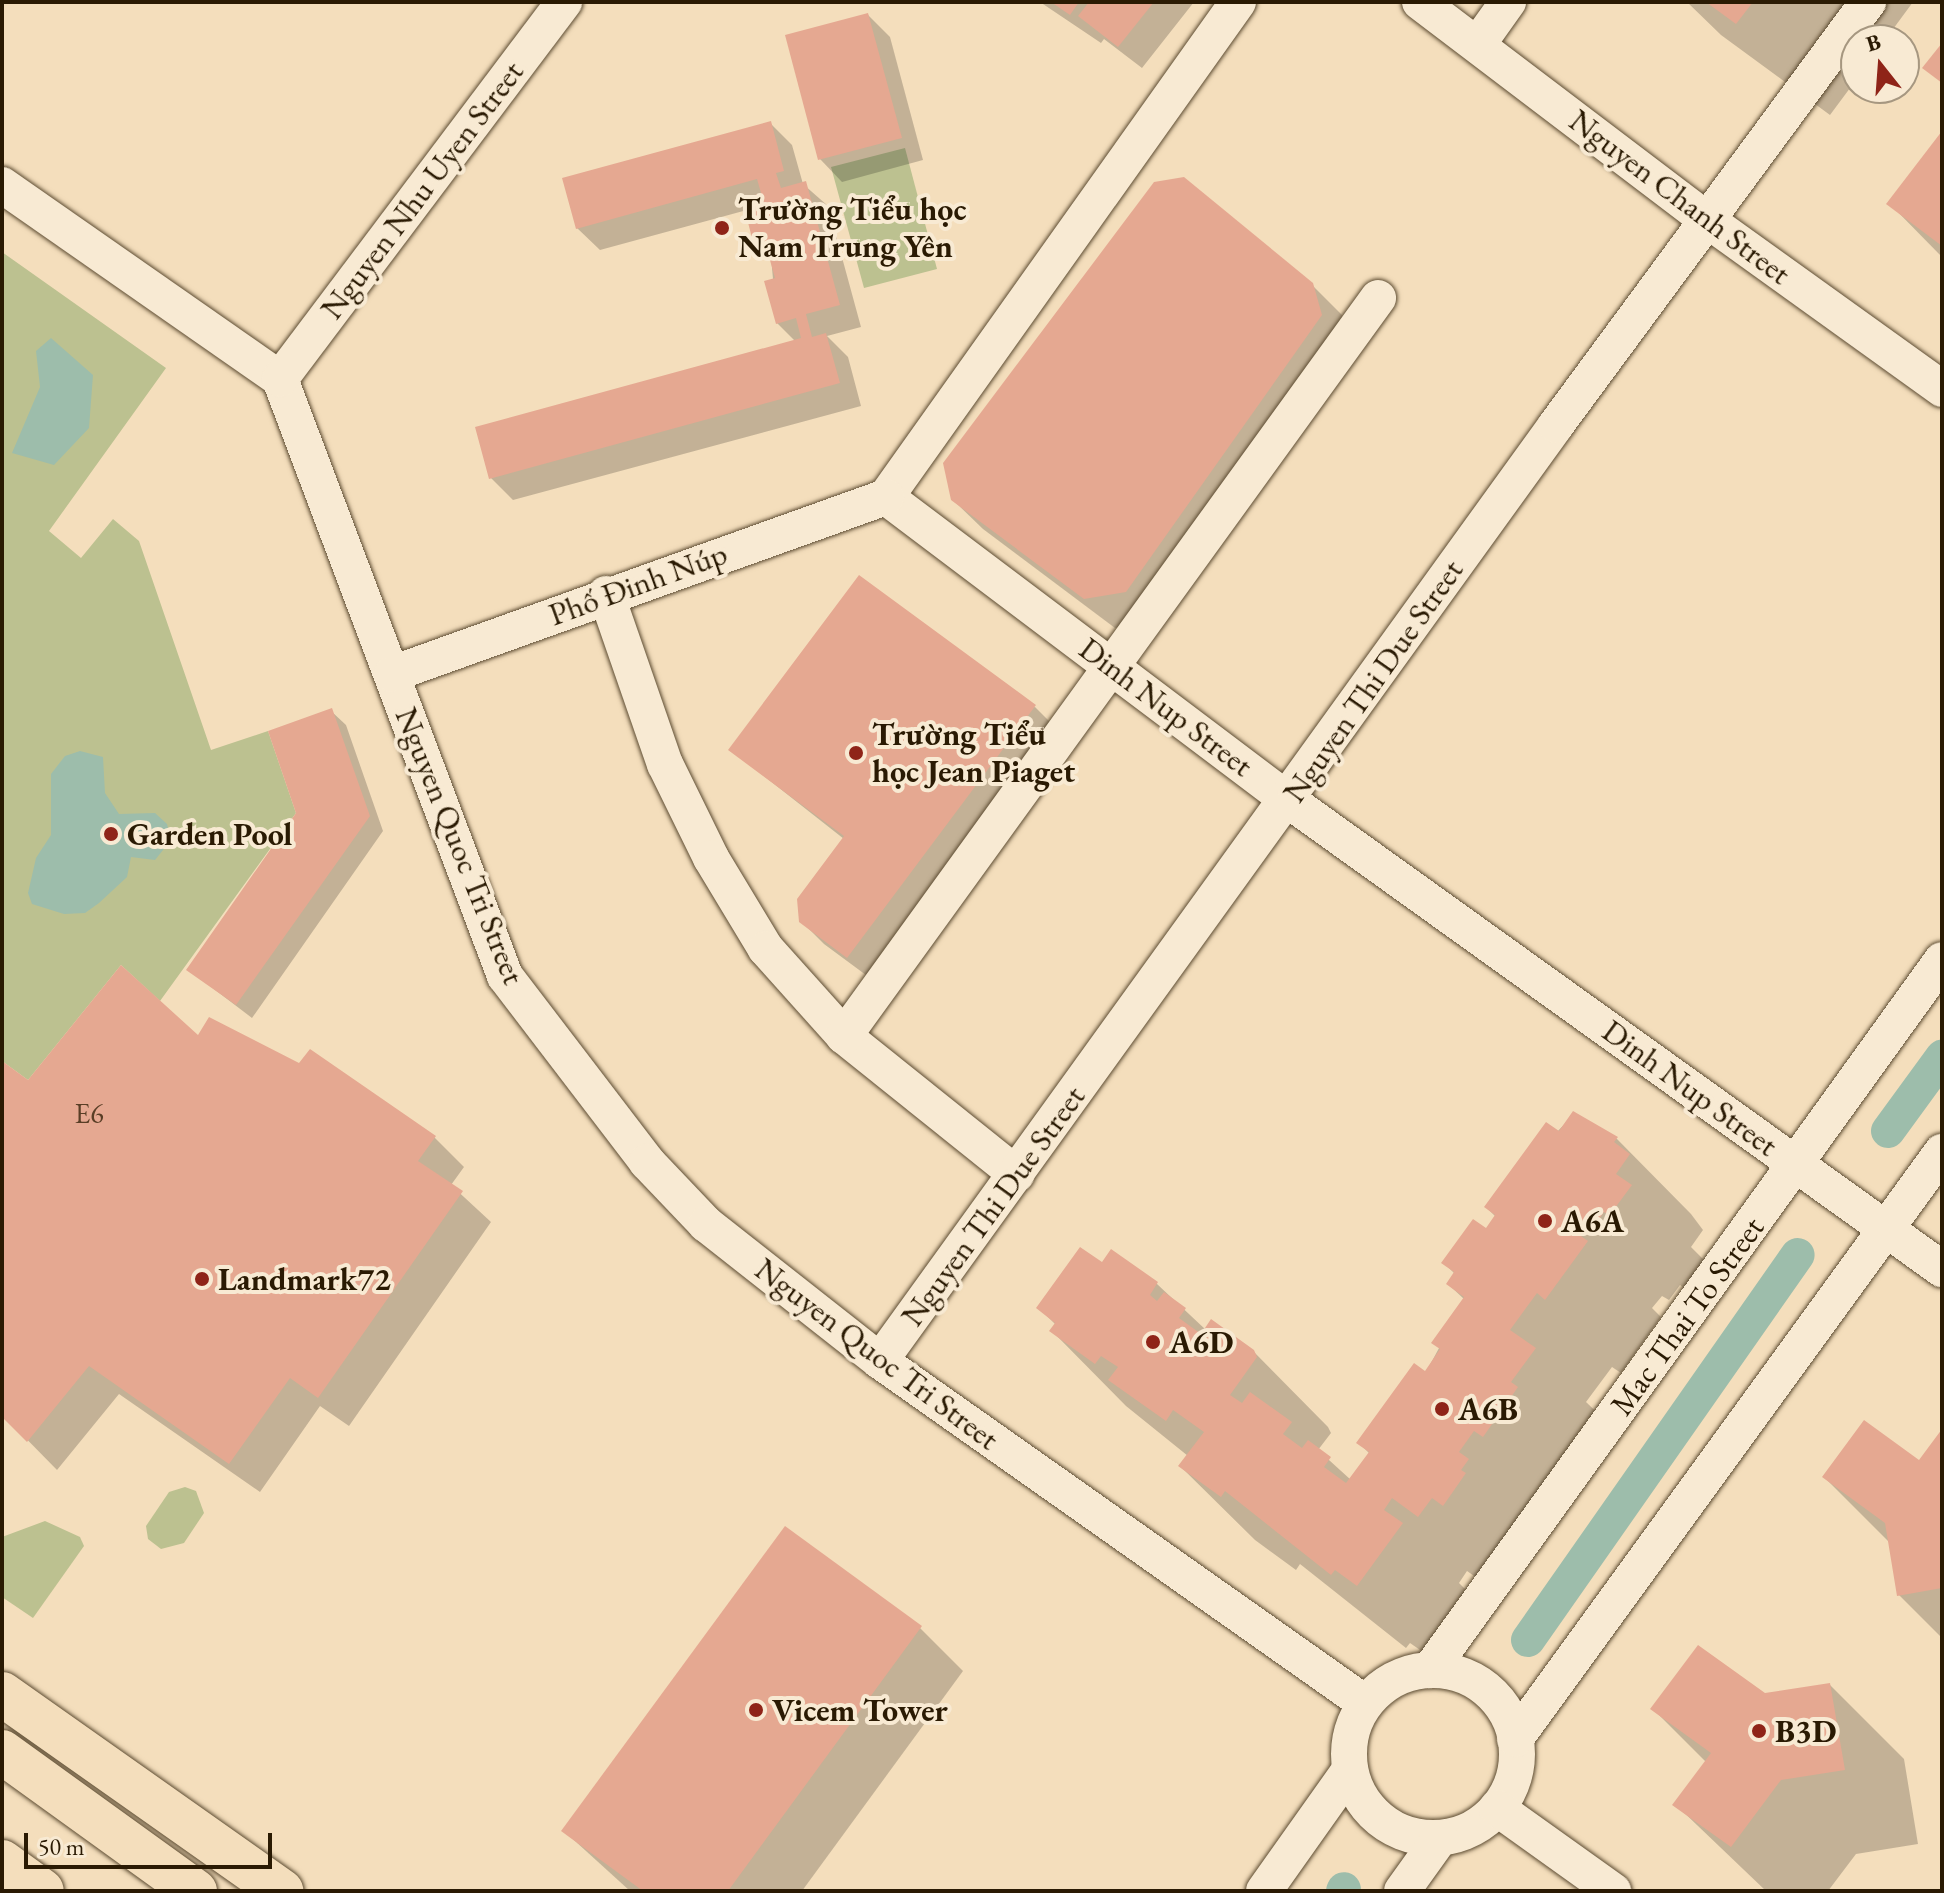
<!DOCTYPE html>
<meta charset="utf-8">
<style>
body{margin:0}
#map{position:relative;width:1944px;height:1893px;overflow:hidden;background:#f4debc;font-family:"EB Garamond",serif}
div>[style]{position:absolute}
.green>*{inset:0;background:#bcc190}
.water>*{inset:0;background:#9dbdab}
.shadow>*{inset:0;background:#0003}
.canal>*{height:34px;margin:-17px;padding:0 17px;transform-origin:17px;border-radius:17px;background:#9dbdab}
.building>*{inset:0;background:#e5a891}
.roads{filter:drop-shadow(0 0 2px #5c4b31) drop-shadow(0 0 2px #5c4b31)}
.minor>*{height:36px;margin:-18px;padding:0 18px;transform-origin:18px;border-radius:18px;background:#f8ead3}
.minor>.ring{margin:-18px;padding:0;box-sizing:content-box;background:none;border:36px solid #f8ead3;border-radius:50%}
.major>*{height:44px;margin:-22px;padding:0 22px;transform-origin:22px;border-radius:22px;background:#f4debc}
.highway>*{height:44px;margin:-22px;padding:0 22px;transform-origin:22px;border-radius:22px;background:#f4debc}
.dots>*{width:22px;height:22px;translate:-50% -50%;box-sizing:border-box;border:4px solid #f8ead3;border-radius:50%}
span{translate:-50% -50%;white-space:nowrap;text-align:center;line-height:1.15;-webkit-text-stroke:8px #f8ead3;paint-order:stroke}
.number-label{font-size:28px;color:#593e26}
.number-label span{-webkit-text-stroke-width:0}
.street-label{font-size:32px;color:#2a1a03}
.poi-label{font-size:32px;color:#2a1a03;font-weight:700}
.left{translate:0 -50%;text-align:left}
.frame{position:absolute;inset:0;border:4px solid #2a1a03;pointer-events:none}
.north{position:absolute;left:1840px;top:24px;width:80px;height:80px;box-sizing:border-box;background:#f8ead3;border:2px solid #a69780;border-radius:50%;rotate:343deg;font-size:22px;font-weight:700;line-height:32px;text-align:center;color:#2a1a03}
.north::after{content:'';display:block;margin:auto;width:28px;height:36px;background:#8f2418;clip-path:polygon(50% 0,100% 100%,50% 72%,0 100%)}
.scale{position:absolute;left:24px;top:1833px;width:248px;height:36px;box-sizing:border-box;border:4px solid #2a1a03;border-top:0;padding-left:10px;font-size:24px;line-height:28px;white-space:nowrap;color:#2a1a03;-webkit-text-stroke:6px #f8ead3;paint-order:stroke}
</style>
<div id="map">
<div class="green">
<i style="clip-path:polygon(905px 148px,937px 269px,864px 288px,831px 167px)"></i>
<i style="clip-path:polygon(2px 252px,166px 368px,49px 531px,81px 558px,113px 519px,139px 541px,211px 750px,268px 731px,296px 813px,160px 1001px,121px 965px,28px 1080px,2px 1061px)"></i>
<i style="clip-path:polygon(185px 1487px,196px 1491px,204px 1513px,184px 1543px,161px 1549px,148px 1539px,146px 1526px,169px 1492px)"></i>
<i style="clip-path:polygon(45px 1521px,80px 1537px,84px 1546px,33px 1618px,2px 1597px,2px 1537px)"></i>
</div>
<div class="water">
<i style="clip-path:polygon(51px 338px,93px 375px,89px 428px,54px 465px,12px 453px,40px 387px,36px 351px)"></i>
<i style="clip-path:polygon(80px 751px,103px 757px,105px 793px,119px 814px,155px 813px,167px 824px,171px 840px,155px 860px,131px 857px,127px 877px,99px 903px,85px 913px,64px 914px,32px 904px,28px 893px,36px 858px,51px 835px,51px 774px,65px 756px)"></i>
</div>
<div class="shadow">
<i style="clip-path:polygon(1040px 2px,1194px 2px,1142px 68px,1104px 39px,1101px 43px)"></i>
<i style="clip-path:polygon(1687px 2px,1913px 2px,1885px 40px,1856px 40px,1856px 80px,1830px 115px,1721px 35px)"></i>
<i style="clip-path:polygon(868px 15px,890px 37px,923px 160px,842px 182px,820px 159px)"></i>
<i style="clip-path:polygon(770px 123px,792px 145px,803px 184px,828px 206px,861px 327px,827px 336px,848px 357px,861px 406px,513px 500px,491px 478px,796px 342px,777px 323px,771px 257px,755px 241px,747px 210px,600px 250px,577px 228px)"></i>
<i style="clip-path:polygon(1942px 134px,1942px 257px,1889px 203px)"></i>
<i style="clip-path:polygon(1311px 284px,1342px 315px,1351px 346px,1156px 621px,1115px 628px,983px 529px,952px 499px)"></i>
<i style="clip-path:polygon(1035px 707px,1057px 729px,870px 978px,824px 944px,801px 921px,844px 839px,731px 750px)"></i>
<i style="clip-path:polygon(331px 711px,346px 725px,383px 831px,252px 1018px,189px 970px,299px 813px)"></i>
<i style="clip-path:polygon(198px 1038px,434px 1137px,464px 1167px,451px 1185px,491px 1222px,349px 1426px,320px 1406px,260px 1492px,119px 1394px,57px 1470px,2px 1414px,2px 1063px,28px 1083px)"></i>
<i style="clip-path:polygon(1574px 1114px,1617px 1139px,1691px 1214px,1703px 1230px,1691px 1247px,1705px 1261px,1685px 1289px,1680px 1285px,1669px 1300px,1662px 1296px,1652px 1308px,1661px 1317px,1621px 1373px,1612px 1367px,1586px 1402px,1609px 1424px,1494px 1590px,1467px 1571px,1459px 1583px,1476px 1600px,1433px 1659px,1410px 1643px,1406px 1648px,1300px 1564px,1296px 1570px,1255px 1540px,1180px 1466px,1188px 1456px,1126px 1406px,1052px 1331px,1056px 1325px,1039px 1308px,1102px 1264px,1112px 1252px,1157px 1284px,1206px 1330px,1253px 1351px,1328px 1427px,1331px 1433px,1318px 1450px,1351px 1480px,1370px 1454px,1359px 1443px,1425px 1374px,1465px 1300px,1448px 1284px,1455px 1274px,1444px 1263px,1486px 1231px,1496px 1217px,1486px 1207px)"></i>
<i style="clip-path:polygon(1942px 1433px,1942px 1638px,1899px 1595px,1890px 1543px,1824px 1477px,1920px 1463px)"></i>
<i style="clip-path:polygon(920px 1628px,963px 1671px,802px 1891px,630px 1891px,564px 1831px)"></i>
<i style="clip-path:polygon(1830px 1685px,1904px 1759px,1918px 1844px,1856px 1854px,1828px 1891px,1766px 1891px,1675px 1804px,1706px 1762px,1653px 1709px)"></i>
</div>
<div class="canal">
<i style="left:1888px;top:1131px;width:92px;rotate:-53.9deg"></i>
<i style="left:1528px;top:1640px;width:470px;rotate:-55deg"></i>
<i style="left:1343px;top:1891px;width:2px;rotate:-63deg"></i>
</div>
<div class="building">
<i style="clip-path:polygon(1051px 2px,1079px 2px,1070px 15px)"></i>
<i style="clip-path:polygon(1089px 2px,1154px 2px,1118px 47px,1078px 16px)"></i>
<i style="clip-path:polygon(1706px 2px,1753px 2px,1736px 24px)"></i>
<i style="clip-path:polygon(868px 13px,902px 138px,818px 160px,785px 35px)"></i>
<i style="clip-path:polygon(1942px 43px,1942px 83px,1922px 68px)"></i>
<i style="clip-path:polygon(771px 121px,784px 171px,776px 173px,781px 188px,806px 181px,840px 305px,806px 314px,812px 337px,826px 333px,840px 383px,489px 479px,475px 427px,801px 338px,796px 318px,776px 324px,764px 281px,775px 278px,764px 239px,753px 242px,742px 199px,761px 193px,757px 179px,576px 229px,562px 178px)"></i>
<i style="clip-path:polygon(1942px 131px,1942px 246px,1886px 204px)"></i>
<i style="clip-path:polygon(1184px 177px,1313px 283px,1322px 315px,1126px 592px,1084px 599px,951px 500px,943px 463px,1154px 182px)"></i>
<i style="clip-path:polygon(859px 575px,1036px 705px,847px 958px,799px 922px,797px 899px,844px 836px,728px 750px)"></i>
<i style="clip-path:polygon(332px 708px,370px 816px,236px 1005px,186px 970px,296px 813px,268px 731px)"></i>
<i style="clip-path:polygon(121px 965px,198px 1035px,209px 1017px,299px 1063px,310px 1049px,436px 1136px,418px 1161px,463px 1191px,318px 1398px,290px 1378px,229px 1464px,89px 1366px,27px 1442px,2px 1417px,2px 1061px,28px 1080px)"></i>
<i style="clip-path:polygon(1573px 1111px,1618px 1137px,1614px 1142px,1630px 1154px,1616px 1174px,1632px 1185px,1609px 1216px,1604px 1212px,1593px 1227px,1586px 1222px,1578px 1234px,1588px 1241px,1545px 1300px,1537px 1293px,1510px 1330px,1536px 1348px,1511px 1382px,1518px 1387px,1483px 1437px,1474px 1431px,1459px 1452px,1469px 1459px,1461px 1470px,1466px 1473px,1443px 1506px,1432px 1498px,1418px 1517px,1392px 1498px,1384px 1510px,1403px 1523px,1357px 1586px,1335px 1570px,1331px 1575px,1225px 1491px,1221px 1497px,1178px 1466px,1204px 1432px,1173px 1410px,1166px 1421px,1108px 1380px,1118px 1367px,1101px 1356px,1095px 1364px,1049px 1331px,1055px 1323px,1036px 1308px,1080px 1247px,1102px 1262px,1111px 1249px,1158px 1282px,1150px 1295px,1157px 1301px,1164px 1292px,1186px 1308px,1179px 1318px,1201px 1334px,1211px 1319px,1254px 1350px,1257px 1357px,1230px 1395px,1242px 1403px,1250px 1392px,1292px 1422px,1283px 1434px,1302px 1448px,1308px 1440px,1331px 1457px,1324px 1467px,1346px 1483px,1369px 1452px,1356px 1443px,1414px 1363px,1425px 1371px,1440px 1349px,1431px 1343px,1464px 1297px,1446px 1284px,1454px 1272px,1441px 1263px,1473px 1219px,1486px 1228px,1495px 1215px,1484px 1207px,1546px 1122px,1559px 1131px)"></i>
<i style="clip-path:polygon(1864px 1420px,1919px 1460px,1942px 1429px,1942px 1588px,1897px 1596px,1885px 1523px,1822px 1477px)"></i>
<i style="clip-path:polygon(785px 1526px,922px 1626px,728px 1891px,643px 1891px,561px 1831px)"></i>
<i style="clip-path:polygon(1698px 1645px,1765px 1693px,1830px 1683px,1845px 1770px,1781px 1780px,1731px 1847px,1672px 1805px,1711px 1753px,1650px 1709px)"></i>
</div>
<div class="roads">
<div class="minor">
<i style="left:1238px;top:2px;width:607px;rotate:125.42deg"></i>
<i style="left:886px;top:497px;width:503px;rotate:37.01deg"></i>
<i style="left:1288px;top:800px;width:805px;rotate:35.65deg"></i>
<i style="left:1420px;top:2px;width:364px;rotate:37.2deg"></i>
<i style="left:1710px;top:222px;width:286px;rotate:35.7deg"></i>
<i style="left:1478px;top:44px;width:52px;rotate:-54.5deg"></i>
<i style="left:2px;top:185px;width:339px;rotate:34.9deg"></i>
<i style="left:280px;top:379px;width:638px;rotate:69.35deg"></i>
<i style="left:505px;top:976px;width:234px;rotate:52.6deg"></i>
<i style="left:647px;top:1162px;width:86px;rotate:46.4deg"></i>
<i style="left:706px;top:1224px;width:221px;rotate:38.2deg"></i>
<i style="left:880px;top:1361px;width:593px;rotate:35.19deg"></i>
<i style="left:280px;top:379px;width:472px;rotate:-53deg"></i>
<i style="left:606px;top:594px;width:180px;rotate:70.9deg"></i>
<i style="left:665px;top:764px;width:105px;rotate:63.9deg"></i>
<i style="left:711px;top:858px;width:106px;rotate:58.9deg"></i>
<i style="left:766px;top:949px;width:117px;rotate:48.1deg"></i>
<i style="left:844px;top:1036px;width:221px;rotate:38.7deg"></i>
<i style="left:392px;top:674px;width:525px;rotate:-19.71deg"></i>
<i style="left:844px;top:1036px;width:911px;rotate:-54.11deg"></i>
<i style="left:880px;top:1361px;width:1155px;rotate:-54.16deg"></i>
<i style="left:1556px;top:425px;width:526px;rotate:-53.59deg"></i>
<i style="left:1430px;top:1670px;width:875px;rotate:-54.2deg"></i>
<i class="ring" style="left:1349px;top:1670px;width:132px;height:132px"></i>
<i style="left:1515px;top:1739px;width:726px;rotate:-53.97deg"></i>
<i style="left:1497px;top:1808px;width:143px;rotate:35.6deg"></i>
<i style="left:1264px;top:1891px;width:147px;rotate:-54.7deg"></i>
<i style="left:1402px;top:1891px;width:65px;rotate:-54.4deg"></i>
</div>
<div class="major">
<i style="left:2px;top:1694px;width:342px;rotate:35.2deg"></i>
</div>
<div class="highway">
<i style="left:2px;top:1752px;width:238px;rotate:35.8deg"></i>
<i style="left:2px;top:1862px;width:49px;rotate:35.9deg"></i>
</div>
</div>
<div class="dots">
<i style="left:722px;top:228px;background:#8f2418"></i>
<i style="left:856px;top:753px;background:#8f2418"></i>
<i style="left:111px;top:834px;background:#8f2418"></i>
<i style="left:1545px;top:1221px;background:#8f2418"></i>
<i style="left:202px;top:1279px;background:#8f2418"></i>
<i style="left:1153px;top:1342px;background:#8f2418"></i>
<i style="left:1442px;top:1409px;background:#8f2418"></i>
<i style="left:756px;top:1710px;background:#8f2418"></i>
<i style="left:1759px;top:1731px;background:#8f2418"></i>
</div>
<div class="number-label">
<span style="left:89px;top:1113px">E6</span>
</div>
<div class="street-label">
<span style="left:422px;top:190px;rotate:-53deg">Nguyen Nhu Uyen Street</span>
<span style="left:1680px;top:197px;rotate:37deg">Nguyen Chanh Street</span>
<span style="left:638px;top:584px;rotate:-20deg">Phố Đinh Núp</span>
<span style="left:1373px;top:681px;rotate:-55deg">Nguyen Thi Due Street</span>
<span style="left:1166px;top:707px;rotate:37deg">Dinh Nup Street</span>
<span style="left:460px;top:846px;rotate:68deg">Nguyen Quoc Tri Street</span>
<span style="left:1690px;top:1088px;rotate:36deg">Dinh Nup Street</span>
<span style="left:993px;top:1206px;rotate:-54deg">Nguyen Thi Due Street</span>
<span style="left:1687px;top:1316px;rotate:-54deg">Mac Thai To Street</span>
<span style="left:877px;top:1354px;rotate:37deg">Nguyen Quoc Tri Street</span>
</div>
<div class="poi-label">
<span class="left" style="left:738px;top:228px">Trường Tiểu học<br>Nam Trung Yên</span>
<span class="left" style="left:872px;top:753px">Trường Tiểu<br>học Jean Piaget</span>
<span class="left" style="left:127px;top:834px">Garden Pool</span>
<span class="left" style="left:1561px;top:1221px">A6A</span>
<span class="left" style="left:218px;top:1279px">Landmark72</span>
<span class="left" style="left:1169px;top:1342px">A6D</span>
<span class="left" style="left:1458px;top:1409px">A6B</span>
<span class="left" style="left:772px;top:1710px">Vicem Tower</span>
<span class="left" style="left:1775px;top:1731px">B3D</span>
</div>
<div class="frame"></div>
<div class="north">B</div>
<div class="scale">50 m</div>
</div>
